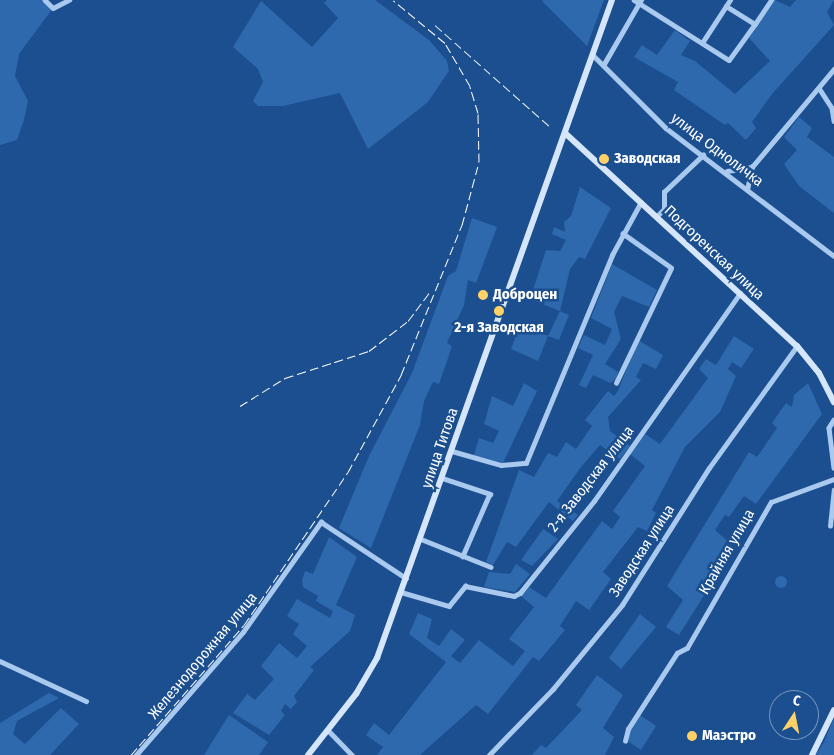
<!DOCTYPE html>
<meta charset="utf-8">
<style>
body{margin:0}
#map{position:relative;width:834px;height:755px;overflow:hidden;background:#1b4f8f;font-family:"Fira Sans Condensed",sans-serif}
div>[style]{position:absolute}
.green>*{inset:0;background:#2e69ad}
.round{border-radius:50%}
.street>*{height:4.5px;margin:-2.25px;padding:0 2.25px;transform-origin:2.25px;border-radius:2.25px;background:#a9c9ee}
.secondary>*{height:6px;margin:-3px;padding:0 3px;transform-origin:3px;border-radius:3px;background:#d6e6fa}
.rail>*{height:1px;margin-top:-0.5px;transform-origin:0;background:repeating-linear-gradient(90deg,#fff 0 9px,transparent 0 13px)}
.dots>*{width:14px;height:14px;translate:-50% -50%;box-sizing:border-box;border:2px solid #1b4f8f;border-radius:50%}
span{translate:-50% -50%;white-space:nowrap;text-align:center;line-height:1.15;-webkit-text-stroke:5px #1b4f8f;paint-order:stroke}
.street-label{font-size:15px;color:#fff}
.poi-label{font-size:15px;color:#fff;font-weight:700}
.left{translate:0 -50%;text-align:left}
.north{position:absolute;left:769px;top:690px;width:50px;height:50px;box-sizing:border-box;background:#1b4f8f;border:1px solid #7695bc;border-radius:50%;rotate:11deg;font-size:14px;font-weight:700;line-height:20px;text-align:center;color:#fff}
.north::after{content:'';display:block;margin:auto;width:18px;height:22px;background:#ffd166;clip-path:polygon(50% 0,100% 100%,50% 72%,0 100%)}
</style>
<div id="map">
<div class="green">
<i style="clip-path:polygon(0 0,45px 0,53px 8px,19px 54px,15px 76px,28px 101px,24px 120px,17px 140px,0 145px)"></i>
<i style="clip-path:polygon(327px 0,375px 0,429px 40px,447px 61px,449px 71px,428px 102px,368px 149px,340px 93px,283px 106px,258px 106px,253px 101px,263px 82px,258px 69px,233px 47px,261px 1px,312px 47px,338px 18px,324px 3px)"></i>
<i style="clip-path:polygon(604px 0,587px 46px,542px 1px,543px 0)"></i>
<i style="clip-path:polygon(775px 0,790px 7px,796px 0,834px 0,827px 12px,834px 25px,772px 94px,752px 122px,756px 128px,746px 140px,728px 123px,725px 125px,674px 90px,678px 82px,634px 57px,642px 45px,657px 55px,675px 30px,690px 41px,681px 55px,695px 61px,735px 94px,770px 61px,749px 38px)"></i>
<i style="clip-path:polygon(799px 117px,812px 128px,807px 137px,834px 157px,834px 213px,799px 186px,784px 164px,797px 150px,784px 137px)"></i>
<i style="clip-path:polygon(580px 187px,611px 208px,585px 259px,579px 257px,570px 269px,560px 311px,569px 315px,559px 340px,548px 336px,538px 361px,511px 349px,521px 323px,548px 336px,560px 311px,530px 299px,546px 250px,560px 251px,566px 240px,552px 234px,554px 227px,565px 232px,564px 222px,571px 216px)"></i>
<i style="clip-path:polygon(472px 218px,497px 227px,476px 283px,468px 280px,464px 305px,447px 343px,452px 346px,446px 364px,439px 384px,433px 382px,424px 401px,420px 425px,371px 548px,339px 528px,369px 456px,412px 373px,448px 276px,456px 271px)"></i>
<i style="clip-path:polygon(612px 264px,657px 290px,649px 307px,622px 296px,614px 312px,621px 339px,605px 364px,618px 372px,616px 379px,610px 383px,593px 375px,586px 388px,579px 385px,593px 355px,578px 348px,584px 335px,605px 345px,612px 329px,591px 318px)"></i>
<i style="clip-path:polygon(734px 336px,754px 349px,741px 368px,732px 362px,728px 369px,736px 376px,720px 412px,685px 447px,652px 510px,656px 513px,647px 531px,638px 527px,603px 572px,611px 579px,589px 610px,576px 601px,560px 626px,565px 630px,539px 661px,533px 657px,488px 714px,476px 705px,420px 755px,377px 755px,383px 747px,366px 735px,374px 723px,389px 735px,446px 662px,409px 634px,418px 613px,432px 619px,427px 638px,439px 646px,451px 629px,465px 640px,451px 656px,460px 663px,479px 640px,513px 666px,525px 651px,509px 639px,534px 607px,521px 596px,529px 587px,546px 598px,602px 521px,612px 529px,620px 517px,613px 511px,645px 466px,630px 454px,645px 434px,660px 444px,708px 378px,699px 369px,706px 359px,716px 365px)"></i>
<i style="clip-path:polygon(638px 340px,663px 355px,656px 369px,643px 363px,636px 377px,641px 380px,608px 417px,610px 431px,630px 446px,620px 459px,600px 445px,581px 467px,557px 501px,578px 515px,573px 521px,549px 502px,516px 547px,507px 542px,493px 565px,486px 562px,519px 470px,534px 477px,548px 453px,557px 457px,566px 442px,576px 449px,592px 426px,585px 420px,608px 391px,614px 396px,618px 391px)"></i>
<i style="clip-path:polygon(524px 383px,537px 391px,503px 463px,474px 455px,479px 438px,493px 443px,499px 431px,484px 424px,492px 396px,513px 406px)"></i>
<i style="clip-path:polygon(808px 383px,822px 414px,756px 504px,744px 496px,729px 517px,725px 515px,715px 530px,731px 544px,729px 556px,679px 635px,666px 627px,683px 600px,667px 586px,749px 452px,757px 457px,777px 428px,772px 423px,786px 403px,792px 407px,794px 395px)"></i>
<i style="clip-path:polygon(543px 529px,558px 539px,532px 566px,521px 560px)"></i>
<i style="clip-path:polygon(329px 537px,357px 557px,336px 605px,355px 615px,350px 631px,310px 667px,314px 670px,294px 696px,297px 702px,291px 709px,285px 704px,281px 711px,285px 715px,269px 735px,233px 713px,247px 694px,255px 700px,274px 679px,261px 666px,279px 643px,297px 658px,307px 646px,293px 634px,299px 624px,287px 616px,297px 599px,330px 618px,333px 611px,316px 601px,318px 596px,303px 587px,302px 580px,305px 571px,313px 574px)"></i>
<i style="clip-path:polygon(516px 564px,530px 574px,515px 592px,484px 587px,489px 572px,510px 574px)"></i>
<i class="round" style="left:775px;top:576px;width:12px;height:12px"></i>
<i style="clip-path:polygon(640px 614px,656px 627px,621px 669px,609px 658px)"></i>
<i style="clip-path:polygon(597px 675px,623px 695px,603px 728px,614px 737px,605px 755px,532px 755px,541px 745px,546px 748px,582px 710px,576px 705px)"></i>
<i style="clip-path:polygon(49px 693px,59px 698px,17px 721px,13px 734px,25px 744px,61px 708px,79px 724px,50px 755px,0 755px,0 723px)"></i>
<i style="clip-path:polygon(229px 715px,268px 742px,259px 755px,204px 755px)"></i>
<i style="clip-path:polygon(640px 715px,656px 726px,641px 750px,629px 742px,629px 730px)"></i>
<i style="clip-path:polygon(834px 718px,834px 755px,816px 755px,824px 742px)"></i>
</div>
<div class="street">
<i style="left:45px;top:0;width:11px;rotate:45deg"></i>
<i style="left:53px;top:8px;width:18px;rotate:-27deg"></i>
<i style="left:634px;top:0;width:112px;rotate:32.3deg"></i>
<i style="left:729px;top:60px;width:44px;rotate:-54.2deg"></i>
<i style="left:726px;top:6px;width:34px;rotate:32deg"></i>
<i style="left:755px;top:24px;width:29px;rotate:-56deg"></i>
<i style="left:702px;top:43px;width:51px;rotate:-56.9deg"></i>
<i style="left:593px;top:55px;width:103px;rotate:45deg"></i>
<i style="left:666px;top:128px;width:211px;rotate:37.3deg"></i>
<i style="left:604px;top:64px;width:74px;rotate:-60deg"></i>
<i style="left:819px;top:88px;width:24px;rotate:57deg"></i>
<i style="left:832px;top:108px;width:13px;rotate:81deg"></i>
<i style="left:727px;top:171px;width:25px;rotate:-9deg"></i>
<i style="left:752px;top:167px;width:128px;rotate:-50.1deg"></i>
<i style="left:747px;top:190px;width:24px;rotate:-78deg"></i>
<i style="left:656px;top:217px;width:11px;rotate:-45deg"></i>
<i style="left:664px;top:209px;width:17px;rotate:-90deg"></i>
<i style="left:664px;top:192px;width:54px;rotate:-43.5deg"></i>
<i style="left:616px;top:383px;width:127px;rotate:-64.4deg"></i>
<i style="left:671px;top:268px;width:59px;rotate:-144.7deg"></i>
<i style="left:834px;top:420px;width:9px;rotate:122deg"></i>
<i style="left:829px;top:428px;width:40px;rotate:82.9deg"></i>
<i style="left:452px;top:451px;width:51px;rotate:15.9deg"></i>
<i style="left:501px;top:465px;width:25px;rotate:-5deg"></i>
<i style="left:526px;top:463px;width:225px;rotate:-67.5deg"></i>
<i style="left:612px;top:255px;width:60px;rotate:-61.3deg"></i>
<i style="left:442px;top:478px;width:51px;rotate:18.4deg"></i>
<i style="left:490px;top:494px;width:68px;rotate:113.5deg"></i>
<i style="left:830px;top:526px;width:36px;rotate:-84deg"></i>
<i style="left:421px;top:539px;width:75px;rotate:21.8deg"></i>
<i style="left:401px;top:592px;width:50px;rotate:16.3deg"></i>
<i style="left:449px;top:606px;width:26px;rotate:-51deg"></i>
<i style="left:465px;top:586px;width:50px;rotate:11.5deg"></i>
<i style="left:514px;top:596px;width:7px;rotate:-27deg"></i>
<i style="left:520px;top:593px;width:118px;rotate:-51.2deg"></i>
<i style="left:594px;top:501px;width:254px;rotate:-54.9deg"></i>
<i style="left:0;top:661px;width:95px;rotate:24.9deg"></i>
<i style="left:328px;top:730px;width:35px;rotate:46deg"></i>
<i style="left:625px;top:741px;width:12px;rotate:-76deg"></i>
<i style="left:628px;top:729px;width:90px;rotate:-57.2deg"></i>
<i style="left:677px;top:653px;width:11px;rotate:-27deg"></i>
<i style="left:687px;top:648px;width:168px;rotate:-60.1deg"></i>
<i style="left:771px;top:502px;width:67px;rotate:-20.1deg"></i>
<i style="left:136px;top:755px;width:163px;rotate:-49deg"></i>
<i style="left:243px;top:632px;width:135px;rotate:-54.7deg"></i>
<i style="left:321px;top:522px;width:102px;rotate:33.4deg"></i>
<i style="left:489px;top:755px;width:92px;rotate:-45.9deg"></i>
<i style="left:553px;top:689px;width:109px;rotate:-50.6deg"></i>
<i style="left:622px;top:605px;width:162px;rotate:-57.6deg"></i>
<i style="left:709px;top:468px;width:150px;rotate:-54.2deg"></i>
</div>
<div class="secondary">
<i style="left:565px;top:133px;width:315px;rotate:42.6deg"></i>
<i style="left:797px;top:346px;width:35px;rotate:51deg"></i>
<i style="left:819px;top:373px;width:33px;rotate:63deg"></i>
<i style="left:308px;top:755px;width:78px;rotate:-51.8deg"></i>
<i style="left:356px;top:694px;width:42px;rotate:-59.7deg"></i>
<i style="left:377px;top:658px;width:699px;rotate:-70.35deg"></i>
<i style="left:812px;top:755px;width:50px;rotate:-63.9deg"></i>
</div>
<div class="rail">
<i style="left:435px;top:25px;width:152px;rotate:41.5deg"></i>
<i style="left:240px;top:406px;width:53px;rotate:-31.9deg"></i>
<i style="left:285px;top:378px;width:88px;rotate:-17.8deg"></i>
<i style="left:369px;top:351px;width:49px;rotate:-37.6deg"></i>
<i style="left:408px;top:321px;width:36px;rotate:-53deg"></i>
<i style="left:131px;top:755px;width:172px;rotate:-49deg"></i>
<i style="left:244px;top:625px;width:185px;rotate:-55.8deg"></i>
<i style="left:348px;top:472px;width:111px;rotate:-61.3deg"></i>
<i style="left:401px;top:375px;width:162px;rotate:-67.9deg"></i>
<i style="left:462px;top:225px;width:65px;rotate:-74.9deg"></i>
<i style="left:479px;top:162px;width:49px;rotate:-91.2deg"></i>
<i style="left:478px;top:113px;width:28px;rotate:-107deg"></i>
<i style="left:470px;top:86px;width:50px;rotate:-120.2deg"></i>
<i style="left:445px;top:43px;width:67px;rotate:-140.4deg"></i>
</div>
<div class="dots">
<i style="left:604px;top:159px;background:#ffd166"></i>
<i style="left:483px;top:295px;background:#ffd166"></i>
<i style="left:499px;top:311px;background:#ffd166"></i>
<i style="left:692px;top:736px;background:#ffd166"></i>
</div>
<div class="street-label">
<span style="left:717px;top:150px;rotate:37deg">улица Одноличка</span>
<span style="left:714px;top:253px;rotate:43deg">Подгоренская улица</span>
<span style="left:440px;top:448px;rotate:-71deg">улица Титова</span>
<span style="left:591px;top:479px;rotate:-52deg">2-я Заводская улица</span>
<span style="left:642px;top:551px;rotate:-57deg">Заводская улица</span>
<span style="left:727px;top:552px;rotate:-60deg">Крайняя улица</span>
<span style="left:203px;top:656px;rotate:-50deg">Железнодорожная улица</span>
</div>
<div class="poi-label">
<span class="left" style="left:614px;top:159px">Заводская</span>
<span class="left" style="left:493px;top:295px">Доброцен</span>
<span style="left:499px;top:328px">2-я Заводская</span>
<span class="left" style="left:702px;top:736px">Маэстро</span>
</div>
<div class="north">С</div>
</div>
